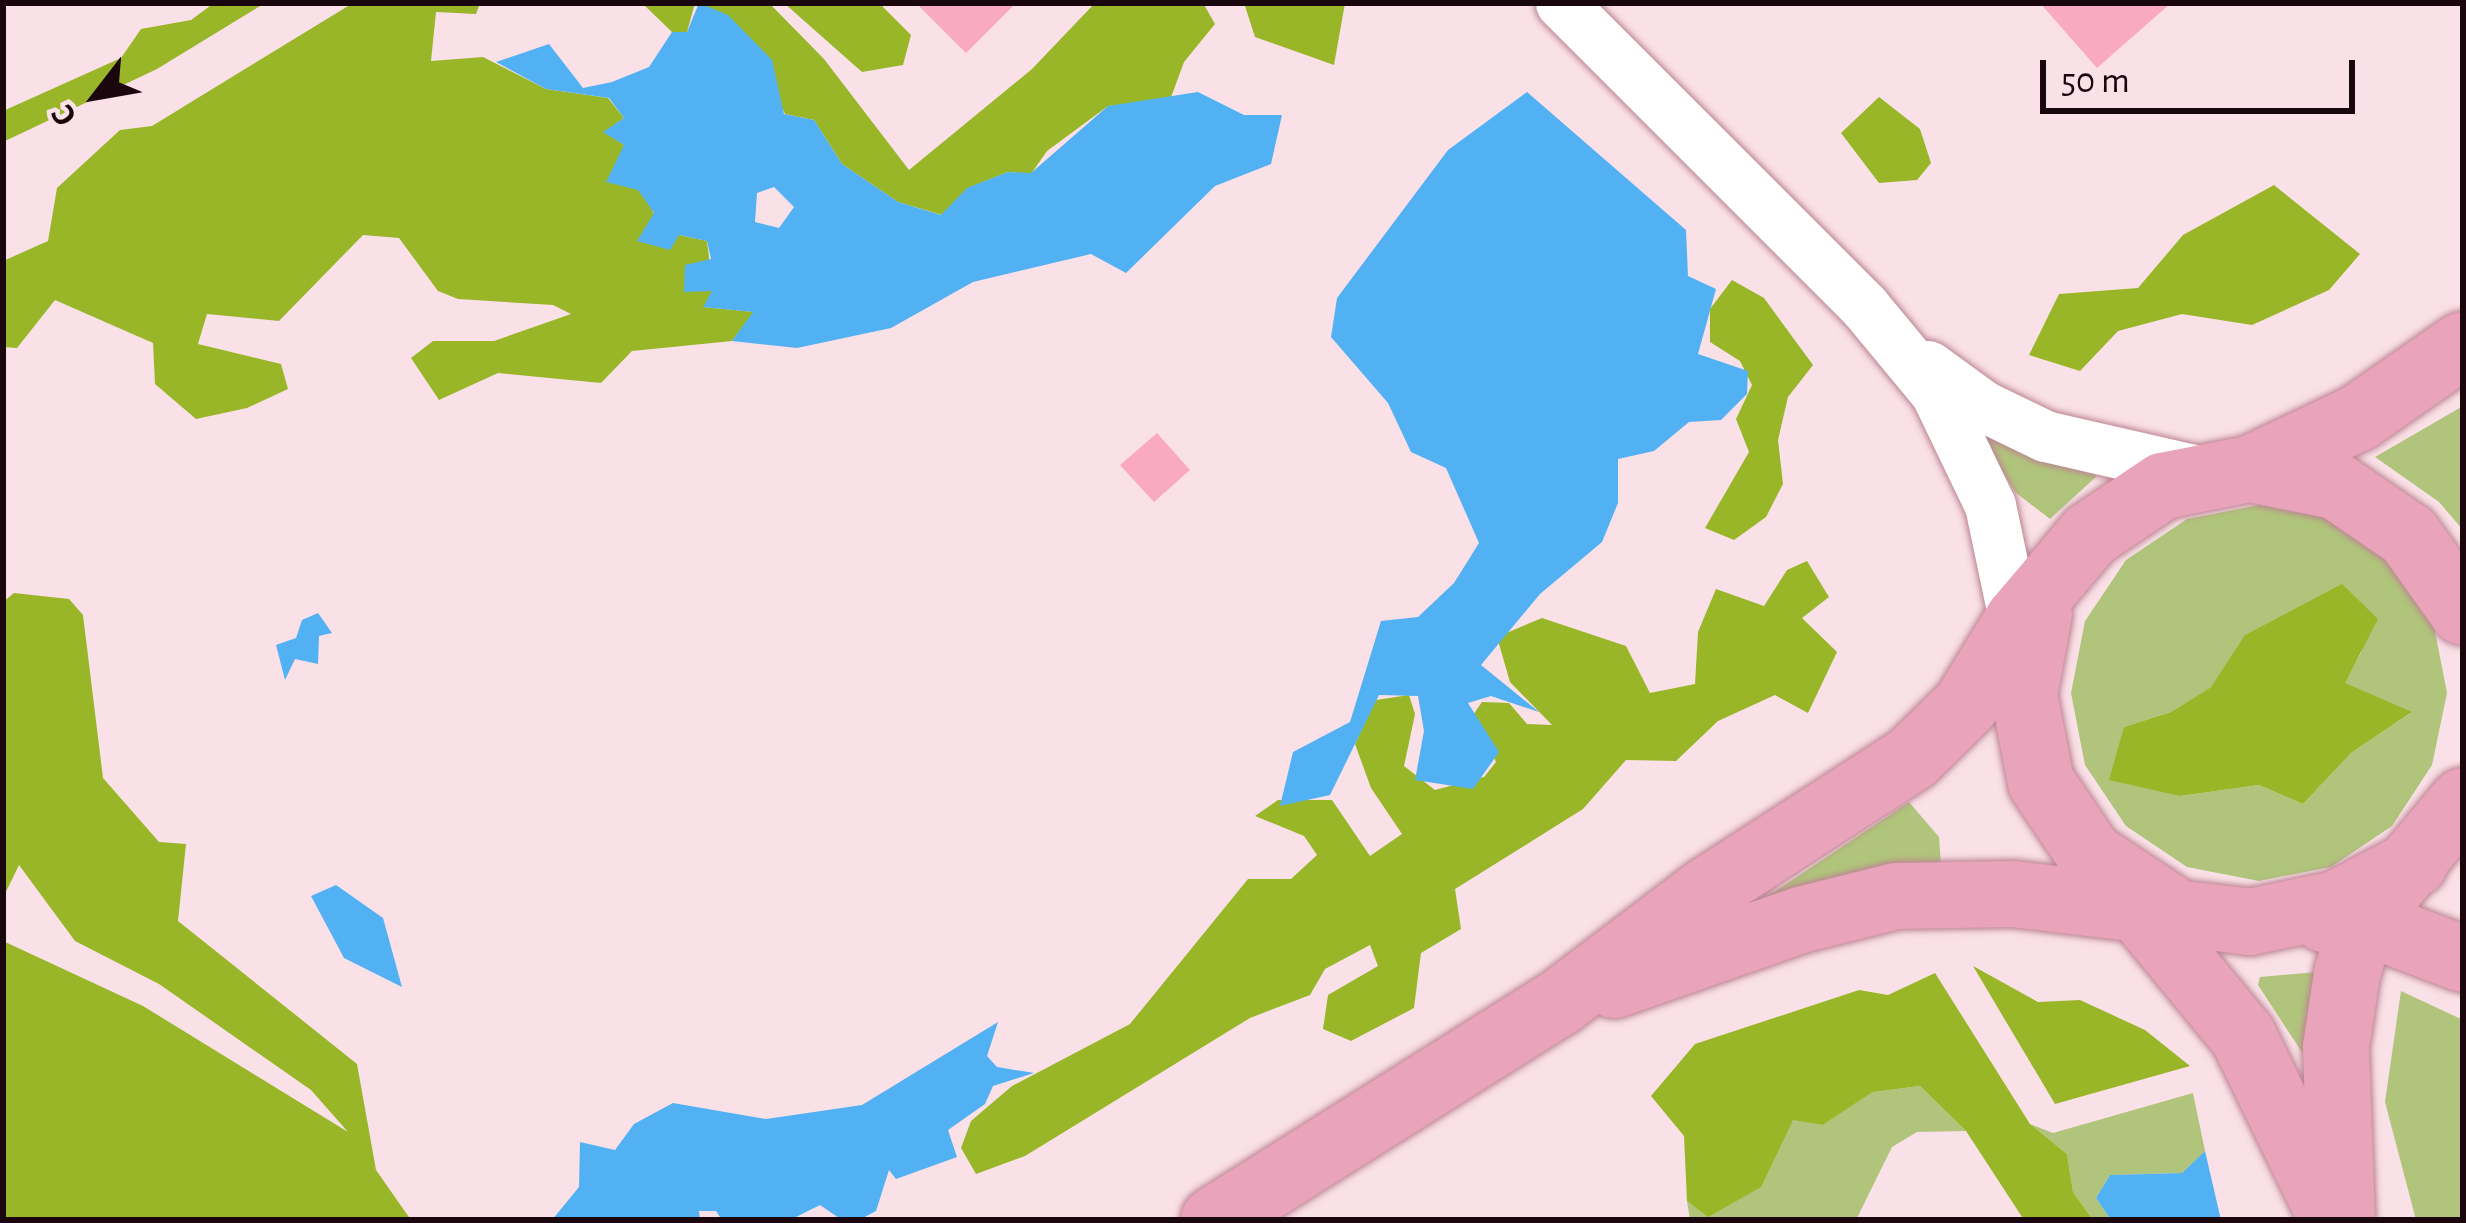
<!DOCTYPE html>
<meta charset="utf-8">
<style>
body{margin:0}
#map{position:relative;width:2466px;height:1223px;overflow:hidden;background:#fae1e7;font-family:"Alegreya Sans",sans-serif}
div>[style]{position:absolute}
.green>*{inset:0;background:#b0c57b}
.forest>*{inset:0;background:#98b628}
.water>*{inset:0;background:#52b1f2}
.building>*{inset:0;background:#faaac0}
.roads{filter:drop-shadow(0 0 3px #bc8493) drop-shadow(0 0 3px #bc8493)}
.minor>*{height:51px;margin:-25.5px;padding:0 25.5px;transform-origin:25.5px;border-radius:25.5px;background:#fff}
.major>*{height:66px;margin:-33px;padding:0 33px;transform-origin:33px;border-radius:33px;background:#e9a3ba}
span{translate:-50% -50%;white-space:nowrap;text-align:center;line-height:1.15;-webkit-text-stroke:9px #fae1e7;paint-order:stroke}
.frame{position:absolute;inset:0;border:6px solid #1a070d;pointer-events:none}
.north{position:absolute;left:36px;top:36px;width:120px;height:120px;-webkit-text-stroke:9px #fae1e7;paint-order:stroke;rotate:239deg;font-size:33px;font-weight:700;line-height:48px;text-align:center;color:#1a070d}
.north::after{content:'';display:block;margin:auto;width:42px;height:54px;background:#1a070d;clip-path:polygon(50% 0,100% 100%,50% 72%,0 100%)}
.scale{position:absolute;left:2040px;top:60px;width:315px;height:54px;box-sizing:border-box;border:6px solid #1a070d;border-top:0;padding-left:15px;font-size:36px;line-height:42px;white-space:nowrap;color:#1a070d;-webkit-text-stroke:9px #fae1e7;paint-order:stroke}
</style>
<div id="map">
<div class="green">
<i style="clip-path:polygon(2463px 406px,2463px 530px,2439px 502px,2375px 457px)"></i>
<i style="clip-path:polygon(1968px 418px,2041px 458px,2097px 476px,2050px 519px,2015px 492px)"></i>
<i style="clip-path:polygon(evenodd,2259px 505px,2331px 519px,2392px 560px,2433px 621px,2447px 693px,2432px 765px,2392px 826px,2331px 867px,2259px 881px,2187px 867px,2126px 826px,2085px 765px,2071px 693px,2085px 621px,2126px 560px,2187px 519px,2259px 505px,2362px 651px,2344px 683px,2411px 713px,2351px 753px,2303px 804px,2259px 785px,2180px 796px,2124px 727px,2171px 712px,2211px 687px,2362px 651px)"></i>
<i style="clip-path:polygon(1909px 802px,1939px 837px,1941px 864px,1743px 913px)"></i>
<i style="clip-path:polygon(2317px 972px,2309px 1063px,2258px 985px,2260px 977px)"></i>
<i style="clip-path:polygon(2401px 991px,2463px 1020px,2463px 1220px,2416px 1220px,2385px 1102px)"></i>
<i style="clip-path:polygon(1920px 1086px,1966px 1131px,1917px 1132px,1892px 1147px,1856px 1220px,1690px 1220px,1687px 1201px,1708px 1216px,1793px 1119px,1823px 1125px,1873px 1092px)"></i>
<i style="clip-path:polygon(2193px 1093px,2205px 1151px,2182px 1173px,2110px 1175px,2096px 1198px,2111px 1220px,2093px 1220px,2073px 1192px,2067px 1154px,2030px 1124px,2053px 1133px)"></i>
</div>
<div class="forest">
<i style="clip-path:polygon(214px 3px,265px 3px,157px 69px,3px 142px,3px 111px,121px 58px,141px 29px,191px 20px)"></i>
<i style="clip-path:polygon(353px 3px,480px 3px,476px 14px,436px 12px,431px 61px,483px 57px,546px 89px,608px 98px,624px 118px,604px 132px,624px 145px,654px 214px,679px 235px,707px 241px,713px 290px,704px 307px,754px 312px,732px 341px,632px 351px,601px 383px,498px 373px,439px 400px,411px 358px,433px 341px,494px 341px,571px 314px,553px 305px,458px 299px,438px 291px,399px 238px,363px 235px,279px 321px,207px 314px,198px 344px,281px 364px,288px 389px,247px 408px,196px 419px,155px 384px,153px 343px,55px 300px,17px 348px,3px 347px,3px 261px,48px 241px,57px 188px,120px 130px,152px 126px)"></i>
<i style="clip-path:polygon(695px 3px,687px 32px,672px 32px,643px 4px)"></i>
<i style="clip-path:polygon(699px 3px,769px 3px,824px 59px,909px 170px,1032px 69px,1095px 3px,1203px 3px,1215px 24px,1184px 62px,1170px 100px,1108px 106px,1047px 151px,1031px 174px,1008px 172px,968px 188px,942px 215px,898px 202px,842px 164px,814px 120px,785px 114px,773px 89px)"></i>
<i style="clip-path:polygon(784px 3px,879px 3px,911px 35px,903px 65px,862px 72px)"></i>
<i style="clip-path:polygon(1244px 3px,1345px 3px,1334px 65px,1255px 37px)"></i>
<i style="clip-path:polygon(1879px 97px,1920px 129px,1931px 163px,1917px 180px,1879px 183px,1841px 133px)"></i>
<i style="clip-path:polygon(2274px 185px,2360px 254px,2329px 290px,2252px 325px,2182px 314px,2118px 331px,2080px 371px,2029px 355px,2059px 294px,2138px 288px,2183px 235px)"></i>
<i style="clip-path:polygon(1732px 280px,1764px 298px,1813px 365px,1788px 397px,1778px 440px,1783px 484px,1766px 517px,1734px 540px,1705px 528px,1749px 452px,1736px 419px,1752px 385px,1740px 361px,1710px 342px,1710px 309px)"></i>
<i style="clip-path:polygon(1807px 561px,1829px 597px,1802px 618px,1837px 652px,1808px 713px,1775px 695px,1718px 721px,1676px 761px,1626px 760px,1583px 809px,1455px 889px,1461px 929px,1421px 953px,1414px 1008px,1351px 1041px,1323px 1029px,1328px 995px,1378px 966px,1370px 945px,1325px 969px,1310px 995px,1250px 1018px,1025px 1156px,976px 1174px,961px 1148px,971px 1121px,1012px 1086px,1130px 1024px,1248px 879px,1291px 879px,1317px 855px,1304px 836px,1255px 816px,1278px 800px,1332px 800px,1370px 856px,1402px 834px,1371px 788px,1355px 744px,1376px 700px,1409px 695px,1415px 714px,1404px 766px,1435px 790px,1484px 777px,1496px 762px,1473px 715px,1482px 702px,1509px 703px,1527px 724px,1552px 725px,1510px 682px,1497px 637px,1542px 618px,1626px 646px,1650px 693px,1695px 684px,1698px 632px,1716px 589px,1764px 606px,1787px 570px)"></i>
<i style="clip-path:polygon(2342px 584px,2378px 619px,2345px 683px,2412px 712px,2351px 753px,2303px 804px,2259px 785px,2180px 796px,2109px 780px,2124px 727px,2171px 712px,2211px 687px,2245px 635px)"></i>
<i style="clip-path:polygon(14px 593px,69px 599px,83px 615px,103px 778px,159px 842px,186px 844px,178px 921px,357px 1064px,376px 1170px,411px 1220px,3px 1220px,3px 941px,143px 1006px,348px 1132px,311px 1090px,159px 984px,75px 941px,19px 865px,3px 898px,3px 602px)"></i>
<i style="clip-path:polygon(1973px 966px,2038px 1002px,2080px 1000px,2145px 1030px,2190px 1066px,2055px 1104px)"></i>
<i style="clip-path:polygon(1935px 973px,2030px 1124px,2067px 1154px,2073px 1192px,2093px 1220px,2024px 1220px,1966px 1131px,1920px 1086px,1873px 1092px,1823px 1125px,1793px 1120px,1761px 1187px,1708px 1217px,1687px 1201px,1684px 1136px,1651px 1096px,1695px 1044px,1859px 990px,1888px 995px)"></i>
</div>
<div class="water">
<i style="clip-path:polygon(evenodd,699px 3px,728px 15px,772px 60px,784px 114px,814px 120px,842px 164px,898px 202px,941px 215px,967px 188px,1008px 172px,1031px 173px,1108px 106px,1198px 92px,1244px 115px,1282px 115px,1271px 164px,1215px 186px,1126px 273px,1091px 254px,973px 282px,891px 328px,797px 348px,732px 341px,753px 312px,703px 307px,712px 291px,684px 292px,685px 265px,711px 259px,707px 241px,679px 235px,670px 250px,637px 241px,654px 213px,638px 190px,606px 182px,624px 145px,603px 132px,624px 118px,609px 98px,546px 89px,496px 62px,549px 44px,583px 88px,612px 82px,649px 67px,672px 32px,687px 32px,699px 3px,774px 187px,794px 207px,779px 228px,755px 222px,757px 193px,774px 187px)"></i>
<i style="clip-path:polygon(1527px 92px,1686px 230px,1688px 276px,1716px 289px,1698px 354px,1748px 371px,1747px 394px,1721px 420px,1689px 422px,1654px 451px,1618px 459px,1618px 503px,1602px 542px,1540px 594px,1481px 665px,1539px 712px,1491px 696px,1468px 703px,1499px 752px,1473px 789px,1415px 780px,1424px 731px,1418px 696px,1379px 695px,1330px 795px,1280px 806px,1293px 752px,1350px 722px,1381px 621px,1418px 617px,1454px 583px,1479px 543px,1446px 468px,1411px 452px,1388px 403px,1331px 337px,1337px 298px,1448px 150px)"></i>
<i style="clip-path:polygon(318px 613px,332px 633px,319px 636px,318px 664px,295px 659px,285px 680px,276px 645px,296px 638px,302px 620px)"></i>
<i style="clip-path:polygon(336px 885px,383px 918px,402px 987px,344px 958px,311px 896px)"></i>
<i style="clip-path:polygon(998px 1022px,987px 1056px,997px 1067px,1034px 1073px,993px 1086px,985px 1104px,948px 1130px,957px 1157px,896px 1179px,889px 1170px,876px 1211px,859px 1220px,842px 1220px,820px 1205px,790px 1220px,722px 1220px,716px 1211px,699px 1211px,700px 1220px,552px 1220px,579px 1187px,580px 1142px,615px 1150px,634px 1124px,673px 1103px,766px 1119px,862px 1105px)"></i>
<i style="clip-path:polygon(2205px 1151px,2221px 1220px,2111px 1220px,2096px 1198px,2110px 1175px,2182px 1173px)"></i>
</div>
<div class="building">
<i style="clip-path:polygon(916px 3px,1016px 3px,966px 53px)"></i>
<i style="clip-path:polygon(2040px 3px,2171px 3px,2097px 68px)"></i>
<i style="clip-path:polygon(1157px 433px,1190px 470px,1154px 502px,1120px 465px)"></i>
</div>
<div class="roads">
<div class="minor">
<i style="left:1561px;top:3px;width:429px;rotate:45deg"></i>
<i style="left:1864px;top:306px;width:113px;rotate:50.4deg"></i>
<i style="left:1936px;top:393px;width:124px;rotate:64.3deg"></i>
<i style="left:1990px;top:505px;width:145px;rotate:78.1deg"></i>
<i style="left:1928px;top:366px;width:68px;rotate:36deg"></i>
<i style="left:1983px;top:406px;width:69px;rotate:25.8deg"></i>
<i style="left:2045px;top:436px;width:165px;rotate:12.9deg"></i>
</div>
<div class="major">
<i style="left:2250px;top:469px;width:119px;rotate:-25.3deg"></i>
<i style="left:2358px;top:418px;width:128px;rotate:-34.8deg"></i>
<i style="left:2039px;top:614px;width:82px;rotate:100.5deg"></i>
<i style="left:2024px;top:695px;width:89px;rotate:78.9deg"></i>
<i style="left:2041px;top:782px;width:88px;rotate:56.1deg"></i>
<i style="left:2090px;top:855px;width:92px;rotate:33.5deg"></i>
<i style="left:2125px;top:893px;width:185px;rotate:50.5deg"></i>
<i style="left:2243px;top:1036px;width:185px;rotate:64deg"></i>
<i style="left:2324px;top:919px;width:39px;rotate:3deg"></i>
<i style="left:2363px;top:921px;width:107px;rotate:20.8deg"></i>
<i style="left:1614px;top:985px;width:201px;rotate:-19.2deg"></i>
<i style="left:1804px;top:919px;width:95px;rotate:-14deg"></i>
<i style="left:1896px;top:896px;width:117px;rotate:-1deg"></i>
<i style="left:2013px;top:894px;width:239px;rotate:6.7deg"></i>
<i style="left:2250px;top:922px;width:88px;rotate:-11.8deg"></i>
<i style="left:2336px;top:904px;width:89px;rotate:-27.4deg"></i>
<i style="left:1214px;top:1220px;width:408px;rotate:-32.2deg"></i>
<i style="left:1559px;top:1003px;width:183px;rotate:-37.2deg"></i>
<i style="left:1705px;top:892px;width:247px;rotate:-32.9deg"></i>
<i style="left:1912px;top:758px;width:76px;rotate:-44.5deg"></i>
<i style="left:1966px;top:705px;width:100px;rotate:-58.5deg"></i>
<i style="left:2018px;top:620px;width:111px;rotate:-49.7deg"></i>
<i style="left:2090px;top:535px;width:88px;rotate:-33.9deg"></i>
<i style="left:2163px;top:486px;width:89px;rotate:-11.1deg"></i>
<i style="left:2250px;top:469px;width:88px;rotate:11.2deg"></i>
<i style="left:2336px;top:486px;width:88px;rotate:34.4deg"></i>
<i style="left:2409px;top:536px;width:93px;rotate:54.6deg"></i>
<i style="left:2342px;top:1220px;width:173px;rotate:-92deg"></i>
<i style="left:2336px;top:1047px;width:74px;rotate:-81.4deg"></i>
<i style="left:2347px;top:974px;width:55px;rotate:-73.2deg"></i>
<i style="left:2363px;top:921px;width:156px;rotate:-50.2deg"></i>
</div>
</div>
<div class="frame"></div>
<div class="north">С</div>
<div class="scale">50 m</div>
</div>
